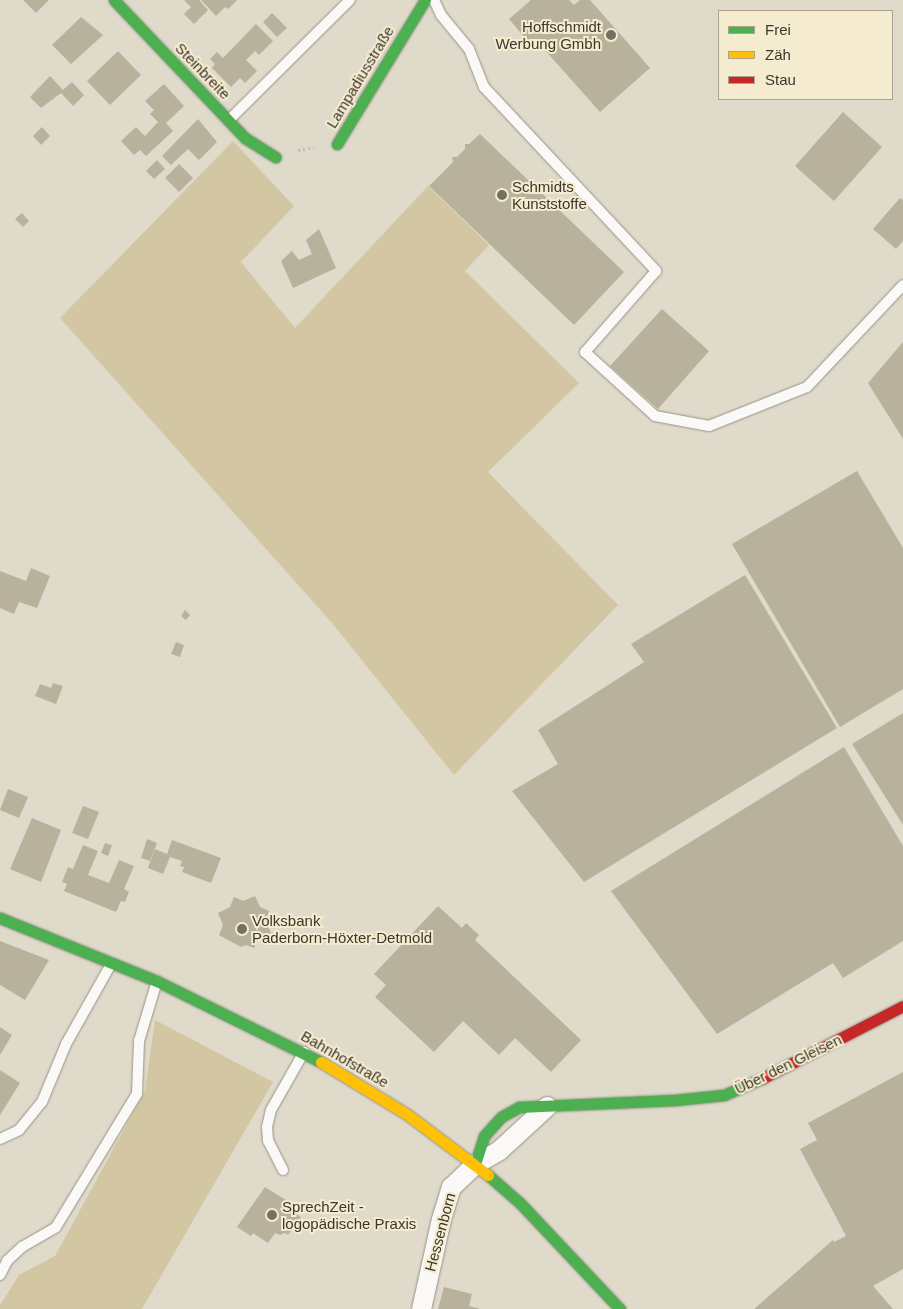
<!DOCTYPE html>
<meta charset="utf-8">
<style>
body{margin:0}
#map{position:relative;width:903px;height:1309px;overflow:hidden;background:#dfdaca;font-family:Helvetica,sans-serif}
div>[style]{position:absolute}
.green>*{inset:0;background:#d3c7a3}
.building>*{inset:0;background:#b8b29d}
.path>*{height:3px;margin-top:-1.5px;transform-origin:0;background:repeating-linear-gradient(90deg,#c0beb8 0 2.5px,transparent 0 5px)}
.roads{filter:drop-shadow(0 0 1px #989488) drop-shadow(0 0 1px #989488)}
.lane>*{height:10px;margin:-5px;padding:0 5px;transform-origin:5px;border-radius:5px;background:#faf9f7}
.street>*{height:19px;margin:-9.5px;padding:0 9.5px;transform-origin:9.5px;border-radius:9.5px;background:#faf9f7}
.fast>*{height:11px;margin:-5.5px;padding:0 5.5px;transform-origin:5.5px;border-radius:5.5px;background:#4caf50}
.slow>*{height:11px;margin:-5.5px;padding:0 5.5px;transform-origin:5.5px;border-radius:5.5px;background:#ffc107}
.jam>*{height:11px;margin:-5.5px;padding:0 5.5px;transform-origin:5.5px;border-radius:5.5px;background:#c62828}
.dots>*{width:14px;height:14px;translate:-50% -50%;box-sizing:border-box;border:2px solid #f5ebcf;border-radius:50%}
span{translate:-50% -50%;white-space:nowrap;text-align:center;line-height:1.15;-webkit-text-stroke:4px #f5ebcf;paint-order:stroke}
.poi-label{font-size:15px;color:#3b372d}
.right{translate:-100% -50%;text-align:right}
.left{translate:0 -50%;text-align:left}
.street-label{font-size:15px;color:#3b372d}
.legend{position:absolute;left:718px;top:10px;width:175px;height:90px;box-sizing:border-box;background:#f5ebcf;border:1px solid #aba38e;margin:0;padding:6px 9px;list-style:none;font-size:15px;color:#3b372d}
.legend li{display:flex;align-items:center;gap:10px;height:25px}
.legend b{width:25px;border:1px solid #aba38e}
</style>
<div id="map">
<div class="green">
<i style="clip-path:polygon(233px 141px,294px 206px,241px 262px,295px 328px,428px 186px,489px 245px,465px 271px,579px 383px,488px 472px,618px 605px,454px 775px,332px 623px,60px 318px)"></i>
<i style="clip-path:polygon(155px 1020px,273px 1082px,142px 1309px,0 1309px,0 1305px,19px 1275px,55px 1256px,145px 1091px)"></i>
</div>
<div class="building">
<i style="clip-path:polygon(23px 0,49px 0,36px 13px)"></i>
<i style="clip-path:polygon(184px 0,199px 0,208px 10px,194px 24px,184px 14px,191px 7px)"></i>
<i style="clip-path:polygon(201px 0,237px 0,228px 9px,225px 7px,216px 16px)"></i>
<i style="clip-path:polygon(531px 0,569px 0,574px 5px,580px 0,590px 0,650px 68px,600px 112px,535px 39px,530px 44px,509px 19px)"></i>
<i style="clip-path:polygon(272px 13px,287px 28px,277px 37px,263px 22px)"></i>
<i style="clip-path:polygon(81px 17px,103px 35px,71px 64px,52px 45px)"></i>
<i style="clip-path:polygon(256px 24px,273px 41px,259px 55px,255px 51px,246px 60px,257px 71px,245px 83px,240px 78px,231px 87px,212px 68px,215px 64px,210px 59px,217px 52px,223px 58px)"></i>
<i style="clip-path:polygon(118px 51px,141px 75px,110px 105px,87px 81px)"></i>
<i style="clip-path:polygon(50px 76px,63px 90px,72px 82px,84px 95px,73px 106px,61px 93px,41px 108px,30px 97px)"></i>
<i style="clip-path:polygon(164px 84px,184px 106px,166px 123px,173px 131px,146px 156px,140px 150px,134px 155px,121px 141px,136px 127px,145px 136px,158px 122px,150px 114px,154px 110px,145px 101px)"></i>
<i style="clip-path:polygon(843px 112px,882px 147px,834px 201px,795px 166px)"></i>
<i style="clip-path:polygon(198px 119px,217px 142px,199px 160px,188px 149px,171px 165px,162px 156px)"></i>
<i style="clip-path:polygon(42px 127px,50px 136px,41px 145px,33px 136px)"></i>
<i style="clip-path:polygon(480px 134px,624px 272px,574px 325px,429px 186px,453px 162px,452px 157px,457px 157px,465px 149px,465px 144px,469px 144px)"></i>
<i style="clip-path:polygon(157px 160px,165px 169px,154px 179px,146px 171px)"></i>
<i style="clip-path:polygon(179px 164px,193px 178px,179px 192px,165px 178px)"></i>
<i style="clip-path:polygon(900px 198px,903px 200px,903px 241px,896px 249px,873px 229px)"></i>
<i style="clip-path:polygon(22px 213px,29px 221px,23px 227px,15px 219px)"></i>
<i style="clip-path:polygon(319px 229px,336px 268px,293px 288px,281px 261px,292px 251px,299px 260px,312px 254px,306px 240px)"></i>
<i style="clip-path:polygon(662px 309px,709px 351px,658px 409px,610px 366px)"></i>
<i style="clip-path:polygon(903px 342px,903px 439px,868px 383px)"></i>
<i style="clip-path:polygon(857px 471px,903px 548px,903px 689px,840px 727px,732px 544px)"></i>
<i style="clip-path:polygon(31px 568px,50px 576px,37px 608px,19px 602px,14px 614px,0 608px,0 571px,26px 581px)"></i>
<i style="clip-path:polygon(745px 575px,837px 728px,584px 882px,512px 791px,558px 764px,538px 730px,644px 662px,631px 644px)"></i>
<i style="clip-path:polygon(185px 610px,190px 615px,186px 620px,181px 616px)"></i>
<i style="clip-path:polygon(176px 642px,184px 645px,180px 657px,171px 654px)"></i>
<i style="clip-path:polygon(53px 683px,63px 686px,56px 704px,35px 696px,40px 684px,51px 688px)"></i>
<i style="clip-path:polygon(903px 713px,903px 825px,852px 744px)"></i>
<i style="clip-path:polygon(844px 747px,903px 846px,903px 941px,843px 978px,833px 963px,717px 1034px,611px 891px)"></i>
<i style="clip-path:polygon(8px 789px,28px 797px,19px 818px,0 810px)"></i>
<i style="clip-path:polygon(83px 806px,99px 812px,88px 839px,72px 833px)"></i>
<i style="clip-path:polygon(32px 818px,61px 830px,41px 882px,10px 869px)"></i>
<i style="clip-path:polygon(147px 839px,157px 843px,150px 861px,141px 858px)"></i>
<i style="clip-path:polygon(172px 840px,221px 858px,211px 883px,182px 872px,184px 867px,180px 866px,182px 861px,170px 857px,163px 874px,148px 868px,155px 849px,167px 854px)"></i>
<i style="clip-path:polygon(105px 843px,112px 845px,108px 856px,101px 853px)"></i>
<i style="clip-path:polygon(83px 845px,98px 851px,88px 875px,109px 883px,119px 860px,134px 866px,124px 889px,129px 892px,125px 902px,121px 901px,116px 912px,64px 891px,67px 884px,62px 882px,68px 867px,73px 869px)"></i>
<i style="clip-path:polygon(255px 896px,260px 907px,269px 911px,266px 921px,271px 933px,259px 938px,254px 948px,246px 945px,241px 947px,219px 935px,223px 925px,218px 913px,230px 907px,234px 897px,243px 901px)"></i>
<i style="clip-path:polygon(438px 906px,462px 928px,466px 923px,479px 935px,475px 940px,581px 1040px,551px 1072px,515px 1038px,499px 1055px,463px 1021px,434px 1052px,375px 997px,386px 985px,374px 974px)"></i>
<i style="clip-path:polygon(0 941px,49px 960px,25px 1000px,0 985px)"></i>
<i style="clip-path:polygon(0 1027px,12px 1035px,0 1055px)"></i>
<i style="clip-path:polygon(0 1070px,20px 1083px,0 1115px)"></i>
<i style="clip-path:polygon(903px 1072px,903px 1269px,873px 1286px,893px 1309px,754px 1309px,833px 1240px,834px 1242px,846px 1236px,800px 1149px,817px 1140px,808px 1123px)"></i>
<i style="clip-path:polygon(265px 1187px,297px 1207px,294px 1213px,301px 1217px,288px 1235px,285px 1233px,280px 1235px,275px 1233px,268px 1243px,253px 1233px,251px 1236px,237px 1227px)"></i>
<i style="clip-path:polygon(444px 1287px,472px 1294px,469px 1306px,481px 1309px,438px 1309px)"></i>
</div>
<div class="path">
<i style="left:298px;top:150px;width:16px;rotate:-11deg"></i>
</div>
<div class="roads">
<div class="lane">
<i style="left:434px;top:0;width:17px;rotate:65deg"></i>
<i style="left:441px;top:15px;width:44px;rotate:50.5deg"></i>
<i style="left:469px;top:49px;width:41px;rotate:68.5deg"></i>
<i style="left:484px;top:87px;width:252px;rotate:46.9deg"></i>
<i style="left:656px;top:271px;width:108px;rotate:131.2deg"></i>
<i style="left:585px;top:352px;width:95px;rotate:42.4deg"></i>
<i style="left:655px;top:416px;width:55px;rotate:10.5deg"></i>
<i style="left:709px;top:426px;width:105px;rotate:-21.7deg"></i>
<i style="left:807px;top:387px;width:140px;rotate:-46.7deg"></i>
<i style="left:229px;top:120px;width:170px;rotate:-44.8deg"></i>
<i style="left:0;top:1139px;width:21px;rotate:-25deg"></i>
<i style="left:19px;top:1130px;width:36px;rotate:-51deg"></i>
<i style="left:42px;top:1102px;width:63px;rotate:-67.5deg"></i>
<i style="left:66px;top:1044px;width:92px;rotate:-60.6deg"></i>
<i style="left:283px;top:1170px;width:33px;rotate:-117deg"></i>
<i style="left:268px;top:1141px;width:14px;rotate:-94deg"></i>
<i style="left:267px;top:1127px;width:17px;rotate:-77deg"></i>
<i style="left:271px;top:1110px;width:67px;rotate:-60.4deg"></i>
<i style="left:0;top:1275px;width:16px;rotate:-63deg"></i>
<i style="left:7px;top:1261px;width:21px;rotate:-43deg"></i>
<i style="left:22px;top:1247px;width:39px;rotate:-30deg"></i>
<i style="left:56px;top:1227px;width:156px;rotate:-58.7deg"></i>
<i style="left:137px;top:1094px;width:53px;rotate:-87.8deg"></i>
<i style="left:139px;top:1041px;width:63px;rotate:-73.3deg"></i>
</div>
<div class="street">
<i style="left:421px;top:1309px;width:92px;rotate:-77.5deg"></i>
<i style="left:441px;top:1219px;width:34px;rotate:-73deg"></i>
<i style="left:451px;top:1187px;width:33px;rotate:-44deg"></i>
<i style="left:475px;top:1164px;width:28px;rotate:-30deg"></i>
<i style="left:499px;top:1150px;width:65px;rotate:-42.5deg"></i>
</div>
<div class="fast">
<i style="left:114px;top:0;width:190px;rotate:46.5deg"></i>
<i style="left:245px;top:138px;width:36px;rotate:32deg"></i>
<i style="left:337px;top:144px;width:169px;rotate:-58.6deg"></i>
<i style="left:0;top:918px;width:169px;rotate:21.9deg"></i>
<i style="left:157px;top:981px;width:183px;rotate:26.3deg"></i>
<i style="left:475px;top:1164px;width:29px;rotate:-72deg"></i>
<i style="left:484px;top:1136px;width:25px;rotate:-48deg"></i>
<i style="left:501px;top:1117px;width:21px;rotate:-29deg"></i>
<i style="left:519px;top:1107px;width:156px;rotate:-2.6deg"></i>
<i style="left:675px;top:1100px;width:49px;rotate:-5.8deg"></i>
<i style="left:724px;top:1095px;width:43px;rotate:-23.6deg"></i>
<i style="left:488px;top:1175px;width:43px;rotate:41.2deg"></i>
<i style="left:520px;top:1203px;width:146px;rotate:46.7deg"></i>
</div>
<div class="slow">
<i style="left:321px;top:1062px;width:102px;rotate:31.3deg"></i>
<i style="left:408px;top:1115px;width:100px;rotate:36.9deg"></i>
</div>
<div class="jam">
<i style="left:763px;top:1078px;width:157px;rotate:-27.2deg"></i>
</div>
</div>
<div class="dots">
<i style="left:611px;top:35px;background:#747064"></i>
<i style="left:502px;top:195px;background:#747064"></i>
<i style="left:242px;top:929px;background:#747064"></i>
<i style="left:272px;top:1215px;background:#747064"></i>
</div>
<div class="poi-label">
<span class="right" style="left:601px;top:35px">Hoffschmidt<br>Werbung Gmbh</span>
<span class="left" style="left:512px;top:195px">Schmidts<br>Kunststoffe</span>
<span class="left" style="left:252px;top:929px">Volksbank<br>Paderborn-Höxter-Detmold</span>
<span class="left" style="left:282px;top:1215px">SprechZeit -<br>logopädische Praxis</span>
</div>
<div class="street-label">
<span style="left:203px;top:71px;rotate:46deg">Steinbreite</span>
<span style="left:360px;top:77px;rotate:-59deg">Lampadiusstraße</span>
<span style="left:345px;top:1059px;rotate:30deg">Bahnhofstraße</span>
<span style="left:788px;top:1064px;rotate:-26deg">Über den Gleisen</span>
<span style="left:440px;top:1232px;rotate:-75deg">Hessenborn</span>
</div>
<ul class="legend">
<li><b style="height:6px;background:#4caf50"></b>Frei</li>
<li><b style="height:6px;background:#ffc107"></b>Zäh</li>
<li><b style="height:6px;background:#c62828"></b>Stau</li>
</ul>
</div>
